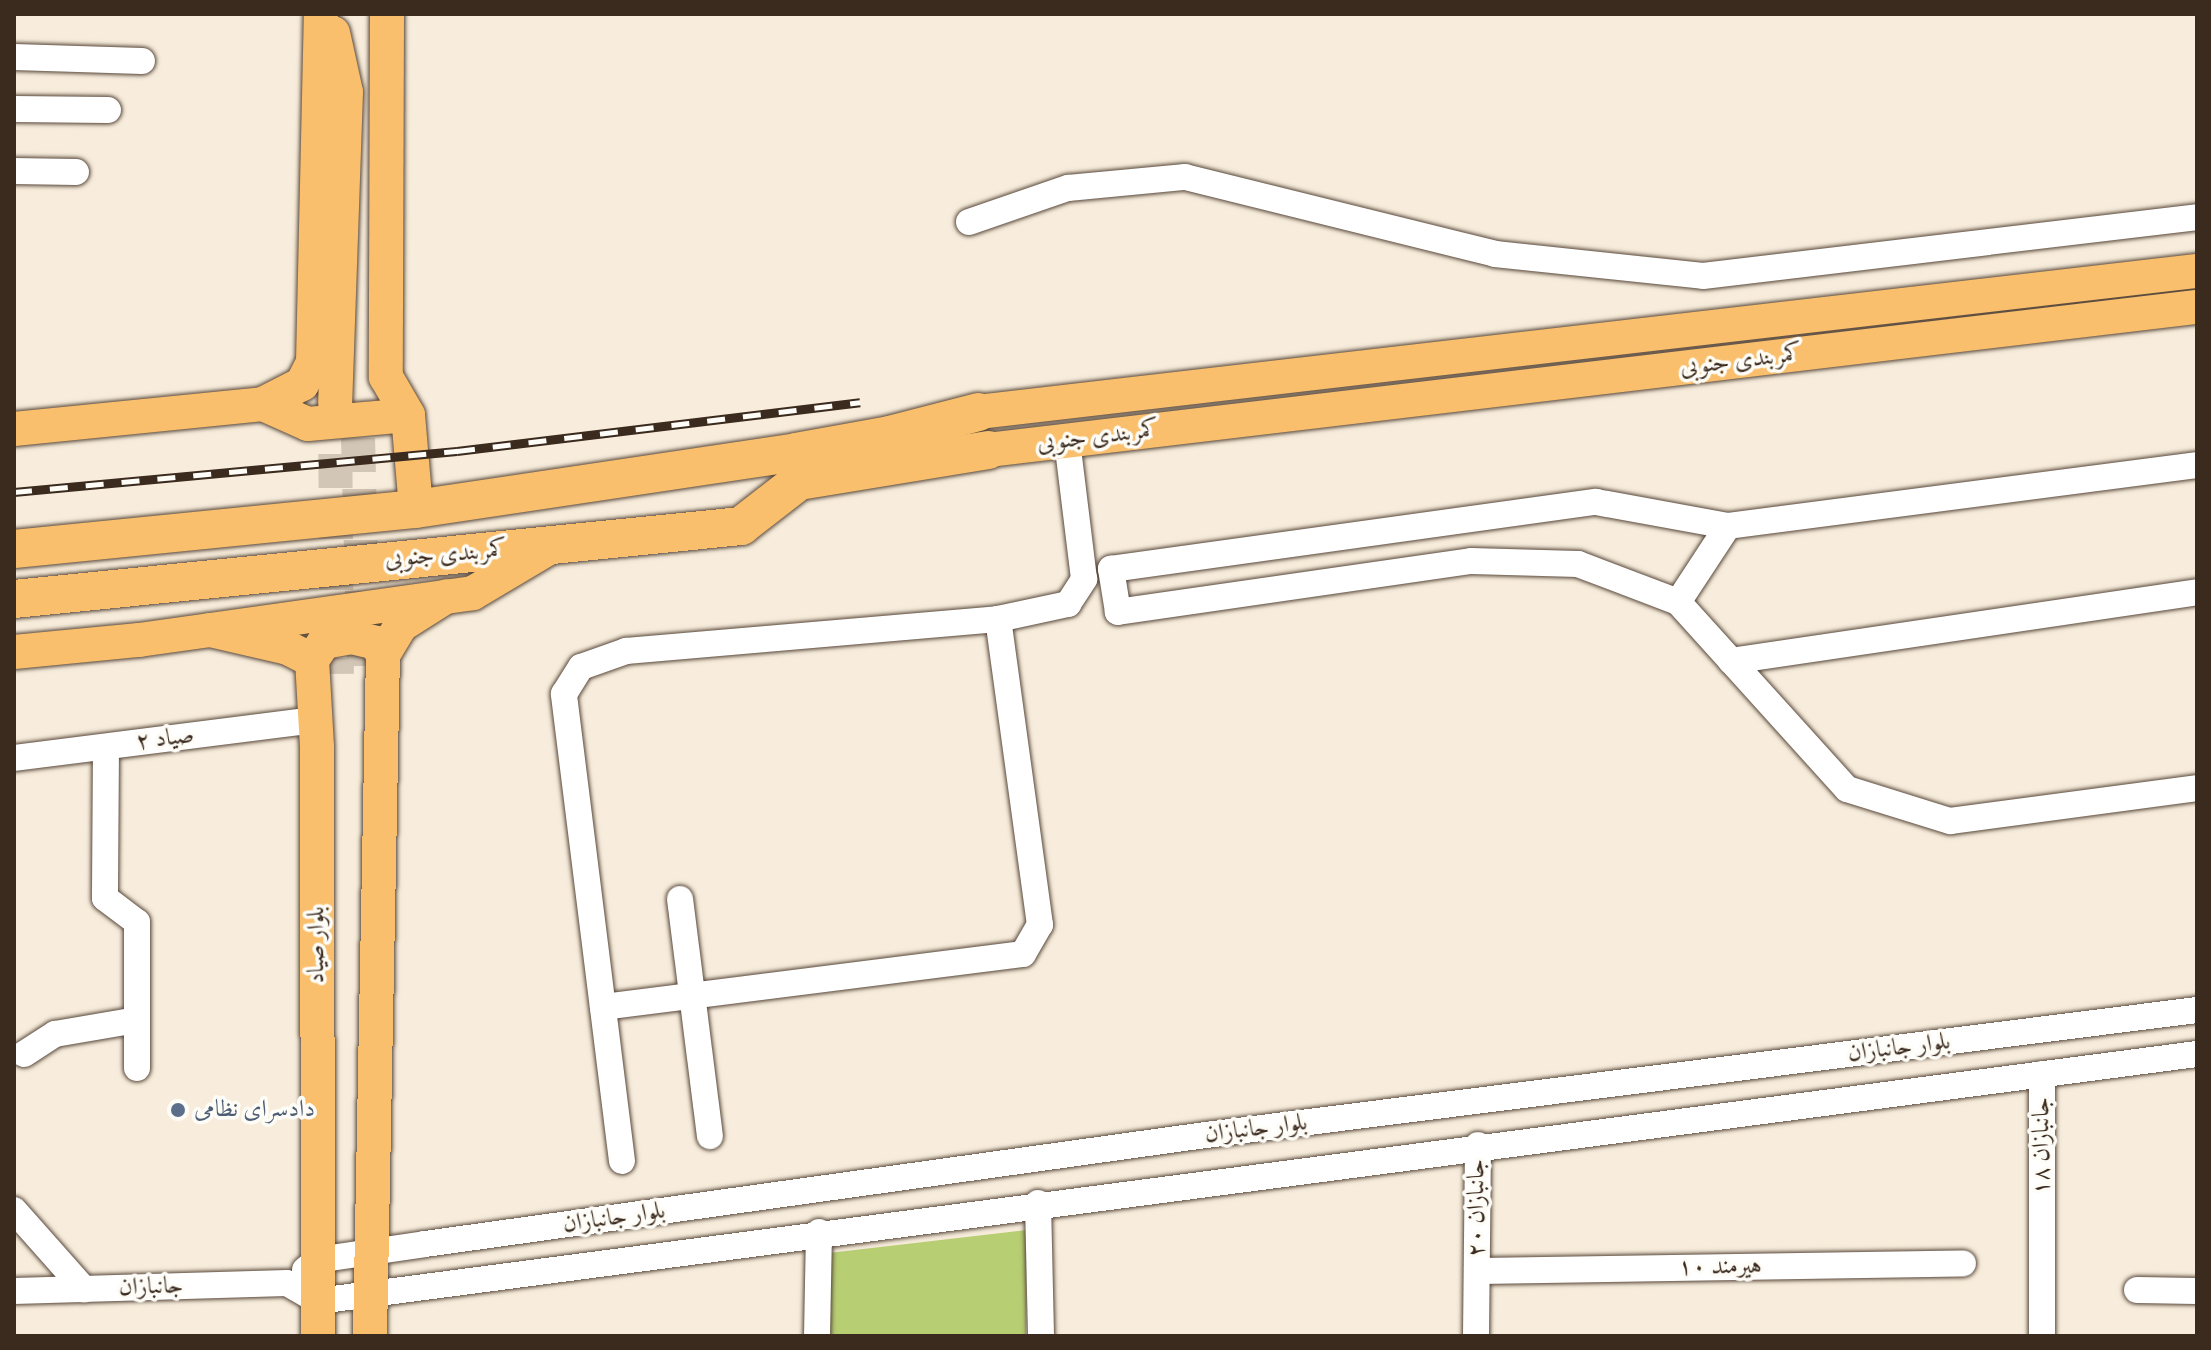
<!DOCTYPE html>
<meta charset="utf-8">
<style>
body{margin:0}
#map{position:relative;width:2211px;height:1350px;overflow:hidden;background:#f8eddc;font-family:"IM FELL English",Amiri,serif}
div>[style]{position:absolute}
.green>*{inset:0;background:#b7ce73}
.major-tunnel>*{height:34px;margin-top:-17px;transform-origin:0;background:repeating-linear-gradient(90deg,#d2c6b6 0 34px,transparent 0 51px)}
.roads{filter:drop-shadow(0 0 2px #57473a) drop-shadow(0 0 2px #57473a)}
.minor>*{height:26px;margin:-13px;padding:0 13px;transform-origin:13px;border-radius:13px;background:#fff}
.major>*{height:34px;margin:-17px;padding:0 17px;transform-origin:17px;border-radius:17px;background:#f9bf6d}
.highway>*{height:38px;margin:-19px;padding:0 19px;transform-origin:19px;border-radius:19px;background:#f9bf6d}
.rail>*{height:9px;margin-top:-4.5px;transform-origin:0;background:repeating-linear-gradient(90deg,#fdfcf7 0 18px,#3b2a1e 0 36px);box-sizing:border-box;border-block:2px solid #3b2a1e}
.dots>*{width:22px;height:22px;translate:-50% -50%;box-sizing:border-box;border:4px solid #fdfcf7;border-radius:50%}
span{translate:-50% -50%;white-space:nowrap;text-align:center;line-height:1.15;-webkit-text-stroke:7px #fdfcf7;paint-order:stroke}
.street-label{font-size:24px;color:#3b2a1e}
.service-label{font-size:24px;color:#4e5e75}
.left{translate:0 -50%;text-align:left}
.frame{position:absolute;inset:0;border:16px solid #3b2a1e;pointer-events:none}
</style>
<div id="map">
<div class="green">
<i style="clip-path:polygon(1027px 1230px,1026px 1336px,829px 1336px,829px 1253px)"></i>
</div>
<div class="major-tunnel">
<i style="left:335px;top:403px;width:271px;rotate:89.6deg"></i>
<i style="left:358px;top:438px;width:228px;rotate:88.5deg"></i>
</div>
<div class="roads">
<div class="minor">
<i style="left:14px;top:57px;width:128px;rotate:1.8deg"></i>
<i style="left:14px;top:109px;width:94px;rotate:0.6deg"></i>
<i style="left:14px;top:171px;width:62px;rotate:0.9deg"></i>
<i style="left:969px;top:222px;width:105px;rotate:-19deg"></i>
<i style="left:1068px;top:188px;width:118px;rotate:-5.4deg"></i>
<i style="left:1185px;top:177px;width:319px;rotate:13.9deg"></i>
<i style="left:1495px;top:254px;width:209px;rotate:6deg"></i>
<i style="left:1703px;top:276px;width:498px;rotate:-6.8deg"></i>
<i style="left:2197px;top:465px;width:473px;rotate:172.6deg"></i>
<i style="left:1728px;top:526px;width:91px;rotate:123.3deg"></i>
<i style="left:1678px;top:602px;width:252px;rotate:47.9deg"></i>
<i style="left:1847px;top:789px;width:108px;rotate:17.3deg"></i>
<i style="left:1950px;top:821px;width:249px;rotate:-7.6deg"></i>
<i style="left:1678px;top:602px;width:107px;rotate:-159.2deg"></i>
<i style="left:1578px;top:564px;width:107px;rotate:-178.4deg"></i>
<i style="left:1471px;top:561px;width:357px;rotate:171.8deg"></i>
<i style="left:1118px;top:612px;width:44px;rotate:-99.2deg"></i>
<i style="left:1111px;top:569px;width:490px;rotate:-7.9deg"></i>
<i style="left:1596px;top:502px;width:134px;rotate:10.3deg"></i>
<i style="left:1731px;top:661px;width:471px;rotate:-8.4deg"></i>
<i style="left:106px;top:747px;width:151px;rotate:90.4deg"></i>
<i style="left:105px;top:898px;width:40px;rotate:37deg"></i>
<i style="left:137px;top:922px;width:146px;rotate:90deg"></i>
<i style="left:14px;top:758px;width:304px;rotate:-7.2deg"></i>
<i style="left:680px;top:899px;width:239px;rotate:82.8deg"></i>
<i style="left:603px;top:1007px;width:423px;rotate:-7.2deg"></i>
<i style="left:1023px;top:954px;width:34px;rotate:-60deg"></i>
<i style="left:1040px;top:925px;width:309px;rotate:-97.8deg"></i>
<i style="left:24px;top:1054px;width:37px;rotate:-33deg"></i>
<i style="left:55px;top:1034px;width:83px;rotate:-9.7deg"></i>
<i style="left:622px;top:1161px;width:471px;rotate:-97.1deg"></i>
<i style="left:564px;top:694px;width:32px;rotate:-58deg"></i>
<i style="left:581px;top:667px;width:48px;rotate:-19.6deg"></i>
<i style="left:626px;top:651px;width:373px;rotate:-4.9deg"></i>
<i style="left:998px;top:619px;width:72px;rotate:-12.1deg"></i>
<i style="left:1068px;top:604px;width:30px;rotate:-57deg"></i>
<i style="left:1084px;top:579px;width:139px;rotate:-97deg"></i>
<i style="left:1038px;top:1203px;width:133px;rotate:88.7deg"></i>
<i style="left:14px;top:1210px;width:106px;rotate:48.5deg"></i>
<i style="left:305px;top:1270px;width:16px;rotate:-40deg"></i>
<i style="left:317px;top:1260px;width:109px;rotate:-8.4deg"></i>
<i style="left:425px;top:1244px;width:789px;rotate:-7.95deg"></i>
<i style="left:1206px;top:1135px;width:999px;rotate:-7.19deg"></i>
<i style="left:1477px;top:1271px;width:486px;rotate:-0.9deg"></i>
<i style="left:2137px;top:1290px;width:60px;rotate:1deg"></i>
<i style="left:14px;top:1291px;width:273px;rotate:-1.7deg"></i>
<i style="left:287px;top:1283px;width:36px;rotate:30deg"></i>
<i style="left:318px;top:1301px;width:1895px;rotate:-7.49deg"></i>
<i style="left:817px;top:1336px;width:104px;rotate:-88.9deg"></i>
<i style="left:1476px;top:1336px;width:191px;rotate:-89.4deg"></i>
<i style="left:2042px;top:1336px;width:262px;rotate:-90deg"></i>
</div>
<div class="major">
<i style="left:387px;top:14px;width:363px;rotate:90.2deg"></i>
<i style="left:386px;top:377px;width:44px;rotate:59.9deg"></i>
<i style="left:408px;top:415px;width:94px;rotate:85.1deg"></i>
<i style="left:333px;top:33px;width:60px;rotate:77.6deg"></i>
<i style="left:346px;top:92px;width:311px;rotate:92deg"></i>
<i style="left:263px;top:404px;width:49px;rotate:24deg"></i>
<i style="left:308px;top:424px;width:100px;rotate:-5.1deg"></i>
<i style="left:978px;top:412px;width:1227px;rotate:-6.6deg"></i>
<i style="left:14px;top:429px;width:250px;rotate:-5.7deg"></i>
<i style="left:263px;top:404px;width:44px;rotate:-27.1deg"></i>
<i style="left:302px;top:384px;width:25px;rotate:-63deg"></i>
<i style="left:313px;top:362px;width:348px;rotate:-88.7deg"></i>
<i style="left:988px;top:450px;width:1217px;rotate:-6.75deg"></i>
<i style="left:210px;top:630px;width:80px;rotate:13deg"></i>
<i style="left:288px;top:648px;width:27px;rotate:27deg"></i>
<i style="left:312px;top:660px;width:88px;rotate:86.7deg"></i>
<i style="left:317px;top:748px;width:588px;rotate:89.9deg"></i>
<i style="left:14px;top:652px;width:126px;rotate:-5.5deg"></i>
<i style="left:139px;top:640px;width:337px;rotate:-8deg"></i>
<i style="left:473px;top:593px;width:84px;rotate:-30.8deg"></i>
<i style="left:312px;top:660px;width:22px;rotate:-56deg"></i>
<i style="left:324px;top:642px;width:27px;rotate:-10deg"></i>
<i style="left:351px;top:637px;width:26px;rotate:13deg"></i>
<i style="left:376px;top:643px;width:14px;rotate:60deg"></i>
<i style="left:370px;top:1336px;width:681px;rotate:-88.91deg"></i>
<i style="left:383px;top:655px;width:35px;rotate:-59deg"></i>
<i style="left:401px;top:625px;width:54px;rotate:-32.2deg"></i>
</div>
<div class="highway">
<i style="left:14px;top:549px;width:404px;rotate:-5.7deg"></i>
<i style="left:416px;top:509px;width:384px;rotate:-8.5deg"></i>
<i style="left:796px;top:452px;width:96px;rotate:-10.3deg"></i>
<i style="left:890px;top:435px;width:91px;rotate:-14.6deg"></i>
<i style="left:14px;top:599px;width:731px;rotate:-5.73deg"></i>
<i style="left:741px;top:526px;width:73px;rotate:-37.8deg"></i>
<i style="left:799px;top:481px;width:192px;rotate:-9.3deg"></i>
</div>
</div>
<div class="rail">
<i style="left:14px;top:492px;width:445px;rotate:-5.3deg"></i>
<i style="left:457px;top:451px;width:406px;rotate:-6.9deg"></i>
</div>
<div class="dots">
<i style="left:178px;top:1110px;background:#5c6f8a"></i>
</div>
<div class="street-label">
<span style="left:1741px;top:361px;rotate:-7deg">کمربندی جنوبی</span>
<span style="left:1098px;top:437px;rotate:-7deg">کمربندی جنوبی</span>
<span style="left:446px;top:555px;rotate:-5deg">کمربندی جنوبی</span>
<span style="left:165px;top:739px;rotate:-7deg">صیاد ۲</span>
<span style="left:317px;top:945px;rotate:-90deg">بلوار صیاد</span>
<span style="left:1899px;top:1048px;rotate:-7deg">بلوار جانبازان</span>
<span style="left:1256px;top:1129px;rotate:-7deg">بلوار جانبازان</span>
<span style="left:2042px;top:1146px;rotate:-90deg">جانبازان ۱۸</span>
<span style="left:1477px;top:1208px;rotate:-90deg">جانبازان ۲۰</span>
<span style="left:614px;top:1218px;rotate:-8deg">بلوار جانبازان</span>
<span style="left:1720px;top:1267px;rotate:-1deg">هیرمند ۱۰</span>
<span style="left:151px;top:1287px;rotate:-2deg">جانبازان</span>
</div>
<div class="service-label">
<span class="left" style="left:194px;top:1110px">دادسرای نظامی</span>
</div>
<div class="frame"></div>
</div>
